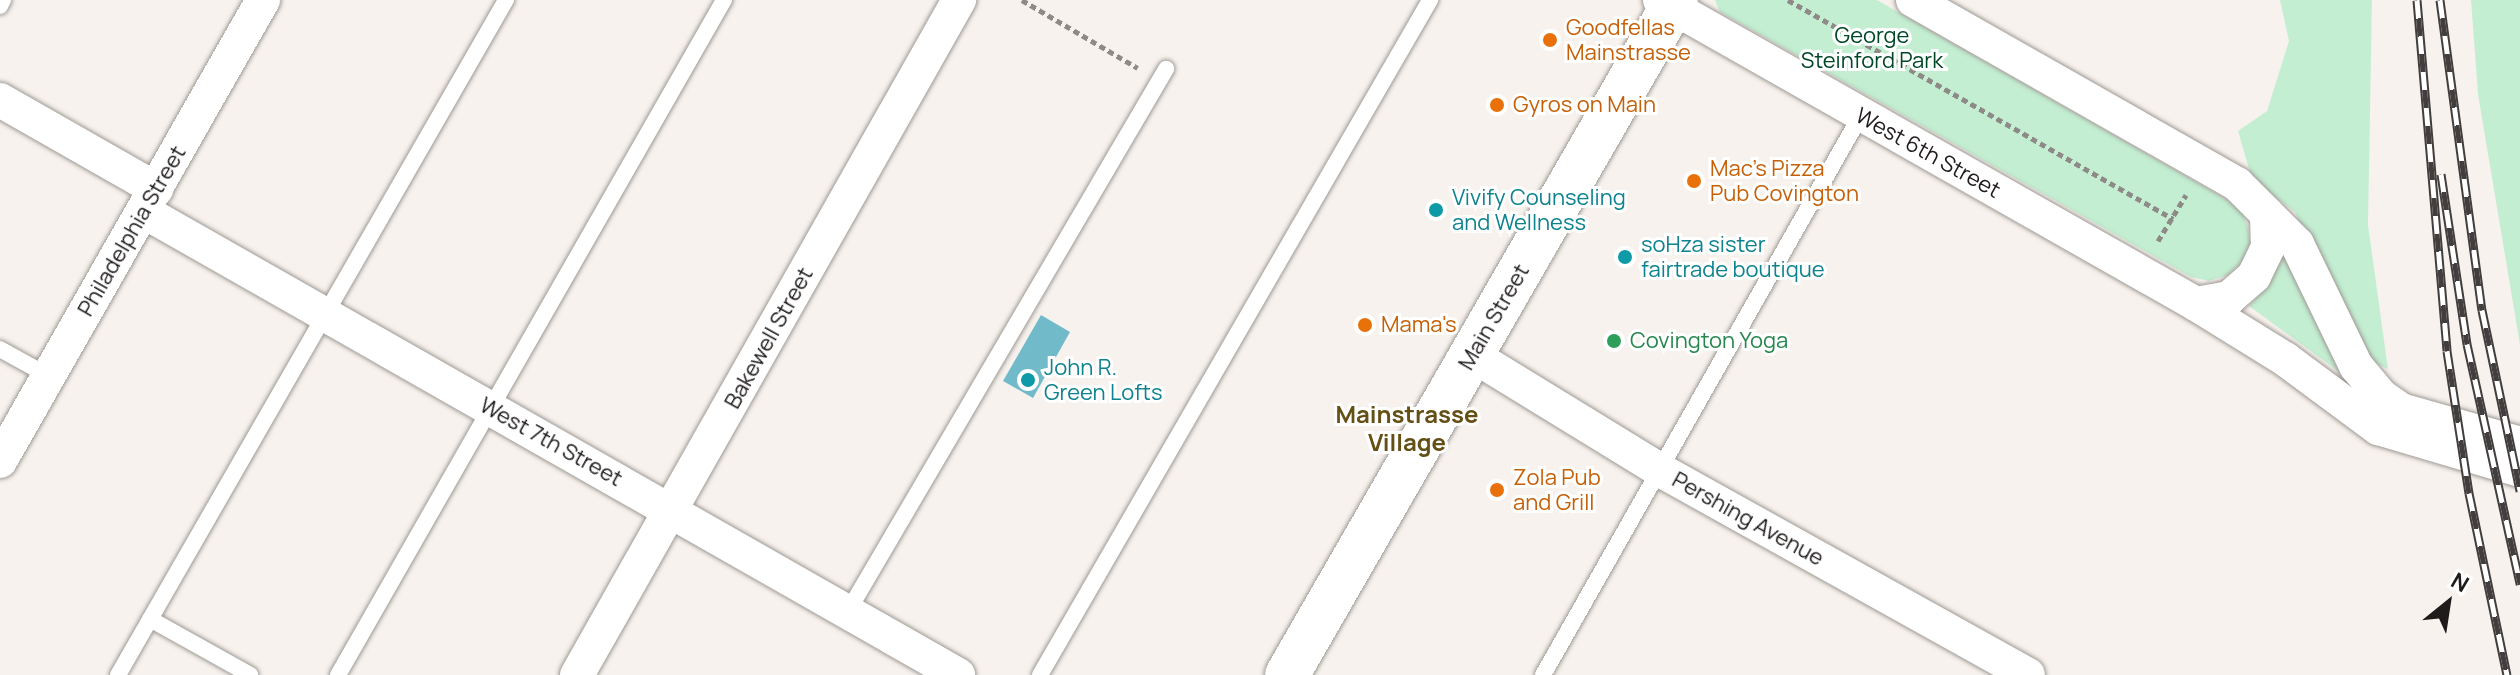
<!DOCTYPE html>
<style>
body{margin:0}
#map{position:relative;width:2520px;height:675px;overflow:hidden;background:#f8f2ee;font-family:Manrope,sans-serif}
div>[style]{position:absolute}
.green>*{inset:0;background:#c3eed2}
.water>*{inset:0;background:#70baca}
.path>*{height:5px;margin-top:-2.5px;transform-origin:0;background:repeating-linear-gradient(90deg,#8e8a87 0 6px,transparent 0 10px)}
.roads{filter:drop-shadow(0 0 2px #9e9994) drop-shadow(0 0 2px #9e9994)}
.lane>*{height:16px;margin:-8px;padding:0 8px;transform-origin:8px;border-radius:8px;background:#fff}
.street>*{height:34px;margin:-17px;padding:0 17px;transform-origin:17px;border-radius:17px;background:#fff}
.secondary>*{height:44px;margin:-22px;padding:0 22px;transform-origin:22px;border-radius:22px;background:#fff}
.rail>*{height:9px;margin-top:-4.5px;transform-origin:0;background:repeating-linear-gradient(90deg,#fff 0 18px,#423e3d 0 36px);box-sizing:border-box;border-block:2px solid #423e3d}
.dots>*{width:22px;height:22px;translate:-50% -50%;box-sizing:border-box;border:4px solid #fff;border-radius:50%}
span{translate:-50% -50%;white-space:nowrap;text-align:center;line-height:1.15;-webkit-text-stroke:6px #fff;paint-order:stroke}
.food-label{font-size:22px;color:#c56008}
.left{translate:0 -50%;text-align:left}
.park-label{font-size:22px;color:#004727}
.street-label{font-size:22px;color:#1e1b1a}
.culture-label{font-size:22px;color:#0d838f}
.leisure-label{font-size:22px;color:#27864d}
.neighbourhood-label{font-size:24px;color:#645014;font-weight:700}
.north{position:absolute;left:2408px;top:563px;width:80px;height:80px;-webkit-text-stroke:6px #fff;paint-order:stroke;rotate:30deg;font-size:22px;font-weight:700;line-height:32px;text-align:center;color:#1e1b1a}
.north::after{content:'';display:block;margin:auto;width:28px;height:36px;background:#1e1b1a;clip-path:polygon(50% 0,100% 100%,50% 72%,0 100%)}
</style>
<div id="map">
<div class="green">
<i style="clip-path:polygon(1715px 0,1877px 0,2226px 199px,2242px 211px,2248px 228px,2250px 244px,2243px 261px,2228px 275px,2209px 281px,2191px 277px,1720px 12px)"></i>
<i style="clip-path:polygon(2280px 0,2372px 0,2368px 225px,2388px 369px,2358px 355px,2295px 212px,2252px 179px,2238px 131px,2267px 111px,2289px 41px)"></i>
<i style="clip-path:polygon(2471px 0,2520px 0,2520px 345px,2478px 94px)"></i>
<i style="clip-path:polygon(2284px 250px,2340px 370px,2338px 371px,2249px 306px,2268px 285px)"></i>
</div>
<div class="water">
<i style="clip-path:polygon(1041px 315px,1070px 332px,1033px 398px,1003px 381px)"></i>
</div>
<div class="path">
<i style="left:1022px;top:0;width:134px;rotate:30.4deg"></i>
<i style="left:1788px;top:0;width:443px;rotate:29.6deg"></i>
<i style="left:2158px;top:241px;width:54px;rotate:-58.7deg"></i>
</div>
<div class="roads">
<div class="lane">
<i style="left:0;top:6px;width:7px;rotate:-63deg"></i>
<i style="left:0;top:349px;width:56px;rotate:28.9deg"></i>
<i style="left:847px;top:613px;width:631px;rotate:-59.61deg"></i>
<i style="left:150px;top:619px;width:115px;rotate:29.2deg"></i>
<i style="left:118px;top:675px;width:779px;rotate:-60.11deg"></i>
<i style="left:338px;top:675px;width:778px;rotate:-60.24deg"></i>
<i style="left:1040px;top:675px;width:780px;rotate:-59.98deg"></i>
<i style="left:1543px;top:675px;width:644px;rotate:-60.41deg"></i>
</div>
<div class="street">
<i style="left:1660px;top:0;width:616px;rotate:29.56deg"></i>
<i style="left:2196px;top:304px;width:105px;rotate:31.7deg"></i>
<i style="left:2285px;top:359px;width:116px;rotate:36.6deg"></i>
<i style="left:2378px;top:428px;width:148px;rotate:16.5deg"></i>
<i style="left:1913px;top:0;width:373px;rotate:29.6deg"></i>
<i style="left:2237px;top:184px;width:85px;rotate:45deg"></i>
<i style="left:2297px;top:244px;width:136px;rotate:64.2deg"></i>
<i style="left:2356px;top:366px;width:39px;rotate:50deg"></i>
<i style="left:2381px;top:396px;width:24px;rotate:35deg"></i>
<i style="left:2401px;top:410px;width:124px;rotate:15.9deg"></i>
<i style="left:0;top:100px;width:180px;rotate:29.7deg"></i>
<i style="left:143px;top:211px;width:938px;rotate:29.65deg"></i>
<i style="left:2196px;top:304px;width:34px;rotate:-10deg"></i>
<i style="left:2229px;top:298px;width:33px;rotate:-41deg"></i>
<i style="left:2254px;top:276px;width:32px;rotate:-64deg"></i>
<i style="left:2268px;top:247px;width:33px;rotate:-92deg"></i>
<i style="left:1472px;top:355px;width:220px;rotate:31.5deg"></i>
<i style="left:1660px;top:470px;width:421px;rotate:29.1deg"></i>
<i style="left:0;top:461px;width:531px;rotate:-60.3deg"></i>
<i style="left:577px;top:675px;width:776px;rotate:-60.49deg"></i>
</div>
<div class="secondary">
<i style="left:1287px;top:675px;width:779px;rotate:-60.05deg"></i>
</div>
</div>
<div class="rail">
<i style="left:2417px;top:0;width:352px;rotate:85.1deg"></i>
<i style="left:2447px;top:351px;width:144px;rotate:81.2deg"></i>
<i style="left:2469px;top:493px;width:186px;rotate:78.2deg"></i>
<i style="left:2440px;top:0;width:313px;rotate:82.3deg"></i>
<i style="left:2482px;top:310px;width:185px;rotate:78.1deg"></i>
<i style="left:2441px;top:174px;width:172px;rotate:81.3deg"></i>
<i style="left:2467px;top:344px;width:246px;rotate:77.5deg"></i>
</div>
<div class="dots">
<i style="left:1550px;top:40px;background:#e8710a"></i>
<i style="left:1497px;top:105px;background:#e8710a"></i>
<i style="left:1694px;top:181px;background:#e8710a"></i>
<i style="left:1436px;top:210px;background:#0f9aa8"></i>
<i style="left:1625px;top:257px;background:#0f9aa8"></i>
<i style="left:1365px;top:325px;background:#e8710a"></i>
<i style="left:1614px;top:341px;background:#2e9e5b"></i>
<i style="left:1028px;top:380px;background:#0f9aa8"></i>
<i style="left:1497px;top:490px;background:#e8710a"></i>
</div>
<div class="food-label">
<span class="left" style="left:1566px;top:40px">Goodfellas<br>Mainstrasse</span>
<span class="left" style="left:1513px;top:105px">Gyros on Main</span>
<span class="left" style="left:1710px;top:181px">Mac's Pizza<br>Pub Covington</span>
<span class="left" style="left:1381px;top:325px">Mama's</span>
<span class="left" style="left:1513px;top:490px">Zola Pub<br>and Grill</span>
</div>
<div class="park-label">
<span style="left:1872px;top:48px">George<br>Steinford Park</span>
</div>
<div class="street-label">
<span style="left:1928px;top:153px;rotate:29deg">West 6th Street</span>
<span style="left:132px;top:231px;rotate:-60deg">Philadelphia Street</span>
<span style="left:1494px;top:317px;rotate:-60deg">Main Street</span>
<span style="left:769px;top:338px;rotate:-61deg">Bakewell Street</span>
<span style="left:551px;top:442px;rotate:29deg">West 7th Street</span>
<span style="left:1748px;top:519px;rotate:29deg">Pershing Avenue</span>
</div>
<div class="culture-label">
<span class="left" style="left:1452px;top:210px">Vivify Counseling<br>and Wellness</span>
<span class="left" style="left:1641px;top:257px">soHza sister<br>fairtrade boutique</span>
<span class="left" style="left:1044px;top:380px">John R.<br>Green Lofts</span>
</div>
<div class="leisure-label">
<span class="left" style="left:1630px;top:341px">Covington Yoga</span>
</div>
<div class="neighbourhood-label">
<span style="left:1407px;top:428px">Mainstrasse<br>Village</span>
</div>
<div class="north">N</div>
</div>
